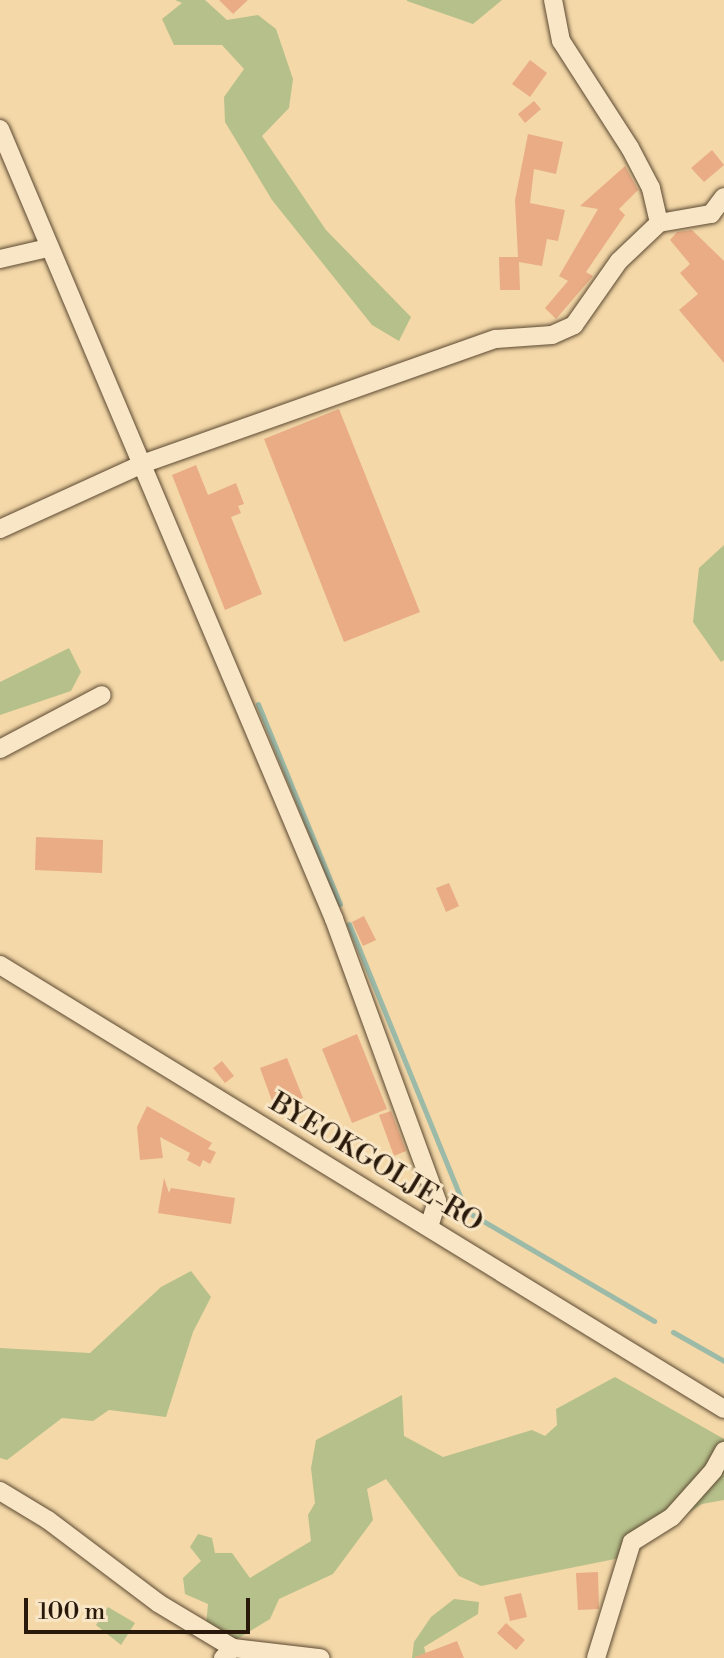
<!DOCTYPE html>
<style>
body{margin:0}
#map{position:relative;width:724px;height:1658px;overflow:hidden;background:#f4d8a8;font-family:"Libre Bodoni",serif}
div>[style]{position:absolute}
.green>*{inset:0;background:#b6c08b}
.stream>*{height:5px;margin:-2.5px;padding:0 2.5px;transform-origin:2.5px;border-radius:2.5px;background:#9cbaa8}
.building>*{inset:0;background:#e9ac85}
.roads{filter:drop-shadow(0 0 2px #5c4932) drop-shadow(0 0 2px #5c4932)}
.minor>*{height:18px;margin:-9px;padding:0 9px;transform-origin:9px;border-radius:9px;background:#f8e6c6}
span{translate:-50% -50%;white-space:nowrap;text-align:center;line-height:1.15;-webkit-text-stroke:6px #f8e6c6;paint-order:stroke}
.street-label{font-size:28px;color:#29190b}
.scale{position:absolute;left:24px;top:1598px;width:226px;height:36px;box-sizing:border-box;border:4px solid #29190b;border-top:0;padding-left:10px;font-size:24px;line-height:28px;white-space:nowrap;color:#29190b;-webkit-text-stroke:6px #f8e6c6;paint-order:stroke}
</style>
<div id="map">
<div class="green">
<i style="clip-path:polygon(175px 0,205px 0,227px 20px,258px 15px,276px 29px,293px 79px,289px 108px,262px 136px,326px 230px,411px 317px,399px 341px,372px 325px,272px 200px,225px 122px,224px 97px,244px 69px,222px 45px,174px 45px,162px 19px,182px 3px)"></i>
<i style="clip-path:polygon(502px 0,473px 24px,407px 1px,407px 0)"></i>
<i style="clip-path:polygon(724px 545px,724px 660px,721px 662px,693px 622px,699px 568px)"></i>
<i style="clip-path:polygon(69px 648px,81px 672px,71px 691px,0 715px,0 682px)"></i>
<i style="clip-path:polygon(191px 1271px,211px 1297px,193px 1332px,166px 1417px,109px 1410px,93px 1421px,62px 1418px,7px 1460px,0 1458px,0 1348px,90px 1353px,161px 1287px)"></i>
<i style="clip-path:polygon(615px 1377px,724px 1439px,724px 1500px,702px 1504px,620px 1558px,481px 1586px,459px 1576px,386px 1479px,367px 1489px,373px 1520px,333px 1574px,279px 1599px,270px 1619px,234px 1641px,206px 1626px,208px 1604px,185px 1594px,183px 1578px,201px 1561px,190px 1547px,198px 1534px,212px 1538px,215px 1553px,232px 1553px,250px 1578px,311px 1541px,308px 1515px,315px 1503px,311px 1468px,316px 1440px,402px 1395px,404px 1436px,443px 1457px,532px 1430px,545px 1436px,557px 1425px,556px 1409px)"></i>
<i style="clip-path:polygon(454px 1599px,479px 1602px,478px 1614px,424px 1647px,427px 1658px,412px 1658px,414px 1642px,431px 1617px)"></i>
<i style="clip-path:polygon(108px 1607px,135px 1623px,121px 1645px,96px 1625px)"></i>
</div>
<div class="stream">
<i style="left:258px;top:704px;width:216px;rotate:67.7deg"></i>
<i style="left:349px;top:924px;width:310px;rotate:67.8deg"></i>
<i style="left:466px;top:1211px;width:218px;rotate:30.3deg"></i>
<i style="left:673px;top:1332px;width:59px;rotate:29.6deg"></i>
</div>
<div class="building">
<i style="clip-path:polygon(219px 0,248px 0,233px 14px)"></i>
<i style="clip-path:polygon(530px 60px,547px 73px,530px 97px,512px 84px)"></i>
<i style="clip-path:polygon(534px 101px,541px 109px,525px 123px,518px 114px)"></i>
<i style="clip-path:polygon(528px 134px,563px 142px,556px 174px,534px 169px,530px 203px,565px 210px,558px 241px,547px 239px,542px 266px,519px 262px,520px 290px,500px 290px,499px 257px,518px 257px,515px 200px)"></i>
<i style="clip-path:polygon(712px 150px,724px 165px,704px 182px,691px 168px)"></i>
<i style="clip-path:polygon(625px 166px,638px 190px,619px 209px,625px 215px,586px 272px,593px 276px,556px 319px,545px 308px,568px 281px,559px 276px,598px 209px,580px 206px)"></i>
<i style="clip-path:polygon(692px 230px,724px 261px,724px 363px,679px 310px,698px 294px,680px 273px,690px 264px,670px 240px,677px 232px)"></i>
<i style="clip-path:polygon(339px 409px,420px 612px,344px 642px,264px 439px)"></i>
<i style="clip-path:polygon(196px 465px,208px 495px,236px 483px,244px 504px,238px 506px,241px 513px,231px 517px,262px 594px,225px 610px,172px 475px)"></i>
<i style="clip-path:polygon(36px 837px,103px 840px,102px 873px,35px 870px)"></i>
<i style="clip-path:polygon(449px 883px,459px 906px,446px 912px,436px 888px)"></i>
<i style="clip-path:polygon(364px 916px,376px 940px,363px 946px,352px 922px)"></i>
<i style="clip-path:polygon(357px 1034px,387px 1109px,352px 1123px,322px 1049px)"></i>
<i style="clip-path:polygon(287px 1058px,303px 1098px,275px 1109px,260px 1068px)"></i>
<i style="clip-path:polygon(222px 1061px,234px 1076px,225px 1083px,213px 1068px)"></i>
<i style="clip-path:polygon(147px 1106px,212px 1143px,208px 1149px,216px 1152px,210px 1164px,203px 1160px,200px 1167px,187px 1160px,190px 1153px,160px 1137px,163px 1158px,140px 1160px,137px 1127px)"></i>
<i style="clip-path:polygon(391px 1111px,406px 1151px,394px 1156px,379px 1115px)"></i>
<i style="clip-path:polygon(164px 1178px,169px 1193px,171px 1188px,235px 1198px,231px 1224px,158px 1213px)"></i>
<i style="clip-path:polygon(598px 1572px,599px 1609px,578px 1610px,576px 1573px)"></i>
<i style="clip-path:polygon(521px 1593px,527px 1617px,510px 1621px,504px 1597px)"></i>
<i style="clip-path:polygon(506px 1623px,525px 1640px,516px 1650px,497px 1633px)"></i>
<i style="clip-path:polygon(457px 1641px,464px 1658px,415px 1658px,415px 1657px)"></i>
</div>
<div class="roads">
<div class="minor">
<i style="left:0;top:129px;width:858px;rotate:67.08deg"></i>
<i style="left:334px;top:919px;width:300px;rotate:69.9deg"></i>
<i style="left:437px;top:1201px;width:27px;rotate:107deg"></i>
<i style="left:659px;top:223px;width:53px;rotate:-9.8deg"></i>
<i style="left:711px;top:214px;width:21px;rotate:-53deg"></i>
<i style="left:0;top:259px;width:49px;rotate:-12.9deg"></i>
<i style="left:0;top:529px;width:159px;rotate:-24.5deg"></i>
<i style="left:145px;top:463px;width:372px;rotate:-19.5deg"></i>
<i style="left:496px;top:339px;width:56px;rotate:-4.1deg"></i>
<i style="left:552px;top:335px;width:24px;rotate:-24deg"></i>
<i style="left:574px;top:325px;width:78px;rotate:-54.9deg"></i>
<i style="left:619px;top:261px;width:55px;rotate:-43.5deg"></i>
<i style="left:659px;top:223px;width:36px;rotate:-103deg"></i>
<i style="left:651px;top:188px;width:45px;rotate:-117.7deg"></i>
<i style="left:630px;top:148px;width:127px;rotate:-122.8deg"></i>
<i style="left:561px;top:41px;width:42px;rotate:-101deg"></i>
<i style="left:0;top:749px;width:115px;rotate:-27.9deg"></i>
<i style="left:0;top:965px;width:849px;rotate:31.52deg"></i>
<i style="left:0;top:1491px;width:56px;rotate:31.1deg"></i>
<i style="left:48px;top:1520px;width:138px;rotate:37deg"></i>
<i style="left:158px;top:1603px;width:87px;rotate:31deg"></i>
<i style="left:223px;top:1658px;width:14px;rotate:-45deg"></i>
<i style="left:233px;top:1648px;width:88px;rotate:6.6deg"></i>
<i style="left:596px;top:1658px;width:121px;rotate:-72.8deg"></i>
<i style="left:632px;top:1542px;width:47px;rotate:-32deg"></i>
<i style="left:672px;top:1517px;width:62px;rotate:-48.3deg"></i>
<i style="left:713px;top:1471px;width:23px;rotate:-61deg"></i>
</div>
</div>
<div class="street-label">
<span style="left:376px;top:1163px;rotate:31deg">BYEOKGOLJE-RO</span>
</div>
<div class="scale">100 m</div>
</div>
